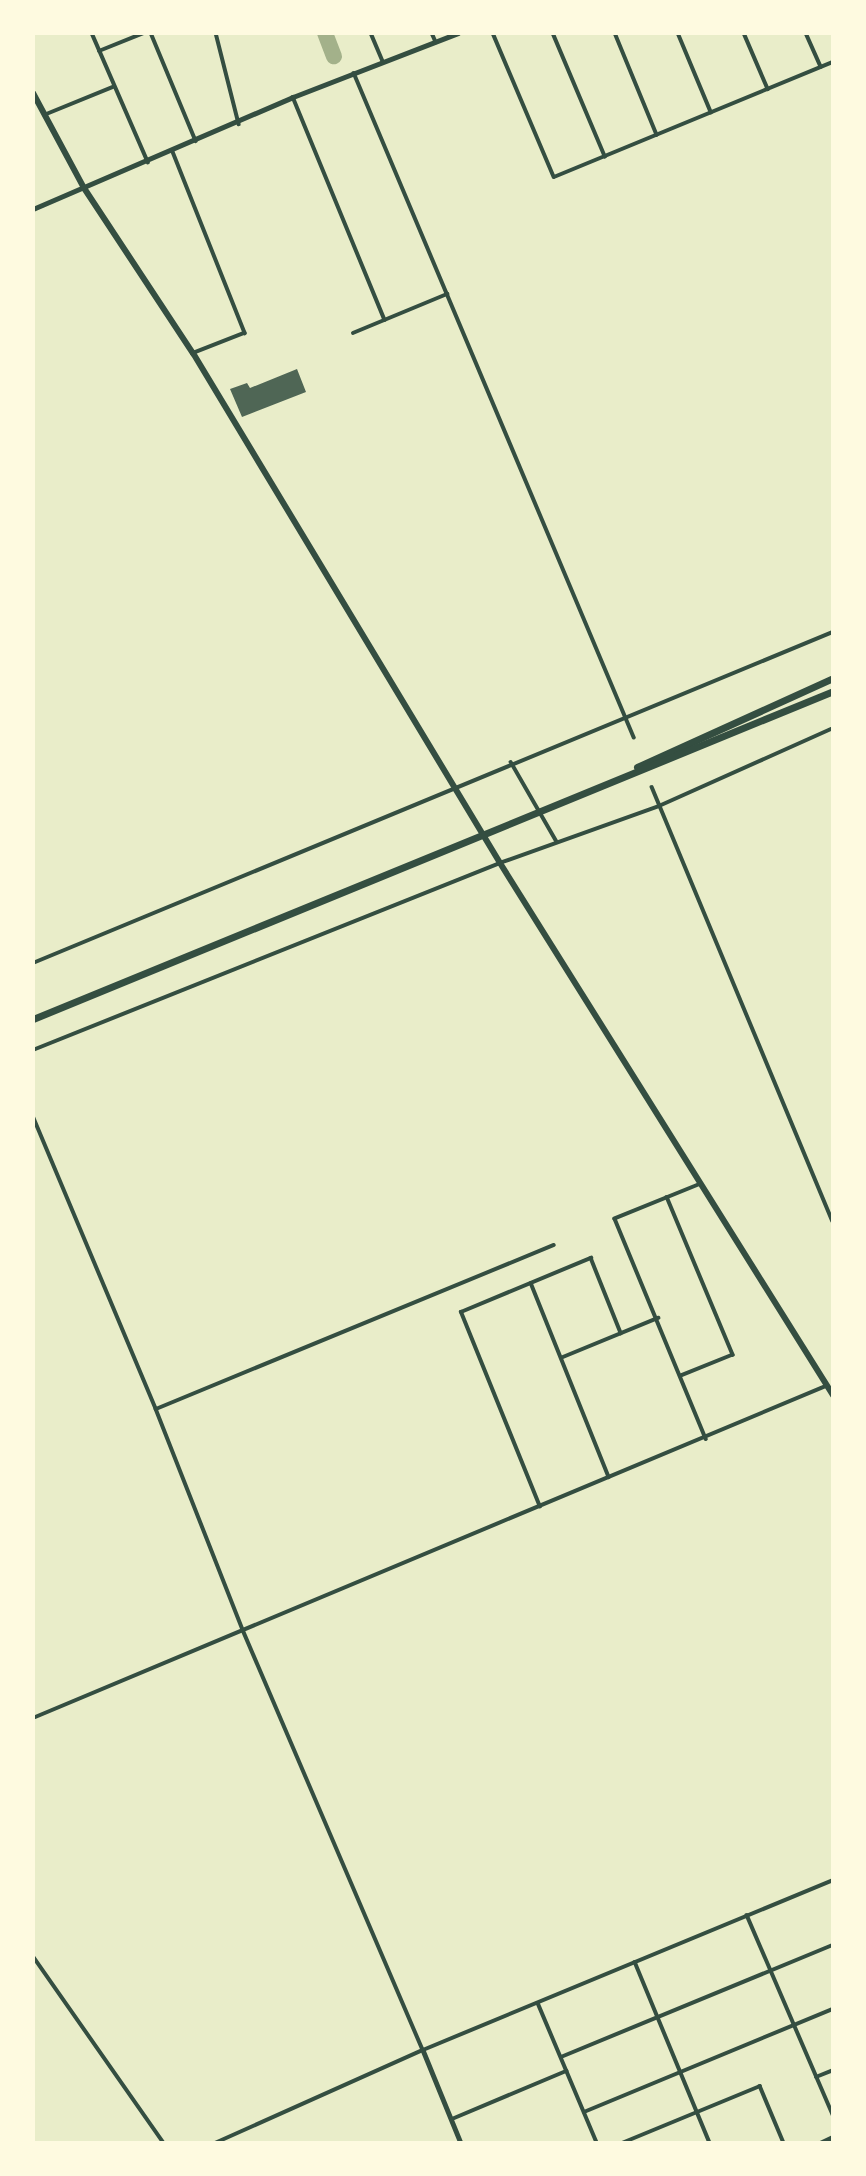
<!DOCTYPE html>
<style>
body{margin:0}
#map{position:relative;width:866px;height:2176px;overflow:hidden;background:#e9edc9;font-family:"DM Sans",sans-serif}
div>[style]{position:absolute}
.river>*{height:16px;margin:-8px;padding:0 8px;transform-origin:8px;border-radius:8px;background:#a3b18a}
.building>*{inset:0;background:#4f6655}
.minor>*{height:3.5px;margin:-1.75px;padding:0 1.75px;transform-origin:1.75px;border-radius:1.75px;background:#344e41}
.tertiary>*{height:4.5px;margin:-2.25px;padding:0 2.25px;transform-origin:2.25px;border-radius:2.25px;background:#344e41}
.trunk>*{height:6px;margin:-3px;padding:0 3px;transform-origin:3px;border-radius:3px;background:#344e41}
.motorway>*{height:7px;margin:-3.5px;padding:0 3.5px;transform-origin:3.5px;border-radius:3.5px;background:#344e41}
span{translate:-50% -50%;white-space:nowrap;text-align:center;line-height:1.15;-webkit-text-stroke:6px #fefae0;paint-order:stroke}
.frame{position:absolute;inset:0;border:35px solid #fefae0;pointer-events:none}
</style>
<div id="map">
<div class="river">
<i style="left:325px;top:33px;width:25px;rotate:69deg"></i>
</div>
<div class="building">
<i style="clip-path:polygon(297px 369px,306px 392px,242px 417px,230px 389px,247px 383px,250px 388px)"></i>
</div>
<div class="minor">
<i style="left:92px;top:33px;width:141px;rotate:66.5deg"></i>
<i style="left:151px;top:33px;width:117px;rotate:67.4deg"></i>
<i style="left:216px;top:33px;width:94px;rotate:75.8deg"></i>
<i style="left:371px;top:33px;width:30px;rotate:67deg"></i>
<i style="left:432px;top:33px;width:10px;rotate:66deg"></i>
<i style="left:493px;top:33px;width:156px;rotate:67deg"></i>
<i style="left:554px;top:177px;width:302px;rotate:-22.4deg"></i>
<i style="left:553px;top:33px;width:134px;rotate:67.1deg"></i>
<i style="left:615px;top:33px;width:110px;rotate:67.6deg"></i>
<i style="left:678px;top:33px;width:86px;rotate:67.3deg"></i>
<i style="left:744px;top:33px;width:61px;rotate:66.8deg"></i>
<i style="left:806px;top:33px;width:37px;rotate:66deg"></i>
<i style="left:99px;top:51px;width:48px;rotate:-21.8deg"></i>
<i style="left:354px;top:73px;width:721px;rotate:67.14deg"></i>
<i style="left:293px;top:97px;width:241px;rotate:67.6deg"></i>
<i style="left:44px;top:115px;width:74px;rotate:-22.1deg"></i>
<i style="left:173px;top:152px;width:195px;rotate:68.3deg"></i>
<i style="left:245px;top:333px;width:55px;rotate:158.6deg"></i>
<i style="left:353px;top:333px;width:102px;rotate:-22.5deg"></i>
<i style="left:511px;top:762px;width:92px;rotate:60.1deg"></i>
<i style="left:652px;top:787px;width:470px;rotate:67.4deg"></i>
<i style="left:33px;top:963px;width:866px;rotate:-22.48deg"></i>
<i style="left:33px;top:1050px;width:503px;rotate:-21.82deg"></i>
<i style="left:500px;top:863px;width:169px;rotate:-19.7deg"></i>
<i style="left:659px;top:806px;width:191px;rotate:-24.1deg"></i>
<i style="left:33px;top:1116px;width:318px;rotate:67.2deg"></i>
<i style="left:156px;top:1409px;width:238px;rotate:68.5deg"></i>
<i style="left:243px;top:1630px;width:457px;rotate:66.8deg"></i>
<i style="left:701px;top:1184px;width:93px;rotate:157.9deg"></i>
<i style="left:615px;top:1219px;width:238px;rotate:67.5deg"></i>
<i style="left:667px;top:1197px;width:171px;rotate:67.3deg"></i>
<i style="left:733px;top:1355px;width:56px;rotate:158deg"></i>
<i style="left:531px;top:1283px;width:209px;rotate:68.1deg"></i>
<i style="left:563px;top:1357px;width:103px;rotate:-22.3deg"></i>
<i style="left:156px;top:1409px;width:430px;rotate:-22.4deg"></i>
<i style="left:540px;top:1507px;width:210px;rotate:-112.1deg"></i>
<i style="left:461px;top:1312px;width:141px;rotate:-22.6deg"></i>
<i style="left:591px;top:1258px;width:81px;rotate:68.2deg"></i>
<i style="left:33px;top:1718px;width:860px;rotate:-22.72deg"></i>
<i style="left:747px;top:1915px;width:218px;rotate:66.7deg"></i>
<i style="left:33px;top:1956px;width:228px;rotate:55deg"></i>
<i style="left:635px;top:1962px;width:196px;rotate:67.5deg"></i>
<i style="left:538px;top:2003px;width:152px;rotate:67.1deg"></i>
<i style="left:561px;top:2057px;width:294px;rotate:-22.4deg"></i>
<i style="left:816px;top:2077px;width:18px;rotate:-22deg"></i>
<i style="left:584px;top:2112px;width:269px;rotate:-22.5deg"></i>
<i style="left:452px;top:2119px;width:124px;rotate:-22.8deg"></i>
<i style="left:215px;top:2143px;width:228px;rotate:-24.1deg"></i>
<i style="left:423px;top:2050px;width:444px;rotate:-22.5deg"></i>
<i style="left:622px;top:2143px;width:149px;rotate:-22.4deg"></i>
<i style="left:760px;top:2086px;width:62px;rotate:67.2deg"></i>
</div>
<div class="tertiary">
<i style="left:33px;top:209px;width:283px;rotate:-23.3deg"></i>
<i style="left:293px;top:97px;width:177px;rotate:-21.2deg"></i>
<i style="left:423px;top:2050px;width:100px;rotate:67.8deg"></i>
<i style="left:820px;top:2143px;width:14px;rotate:-25deg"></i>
</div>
<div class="trunk">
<i style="left:33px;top:93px;width:108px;rotate:61.8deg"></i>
<i style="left:84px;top:188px;width:198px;rotate:56.6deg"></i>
<i style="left:193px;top:353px;width:595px;rotate:58.95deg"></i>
<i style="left:500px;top:863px;width:628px;rotate:57.96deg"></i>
</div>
<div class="motorway">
<i style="left:637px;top:767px;width:215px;rotate:-24.4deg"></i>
<i style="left:33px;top:1019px;width:865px;rotate:-22.29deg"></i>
</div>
<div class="frame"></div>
</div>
